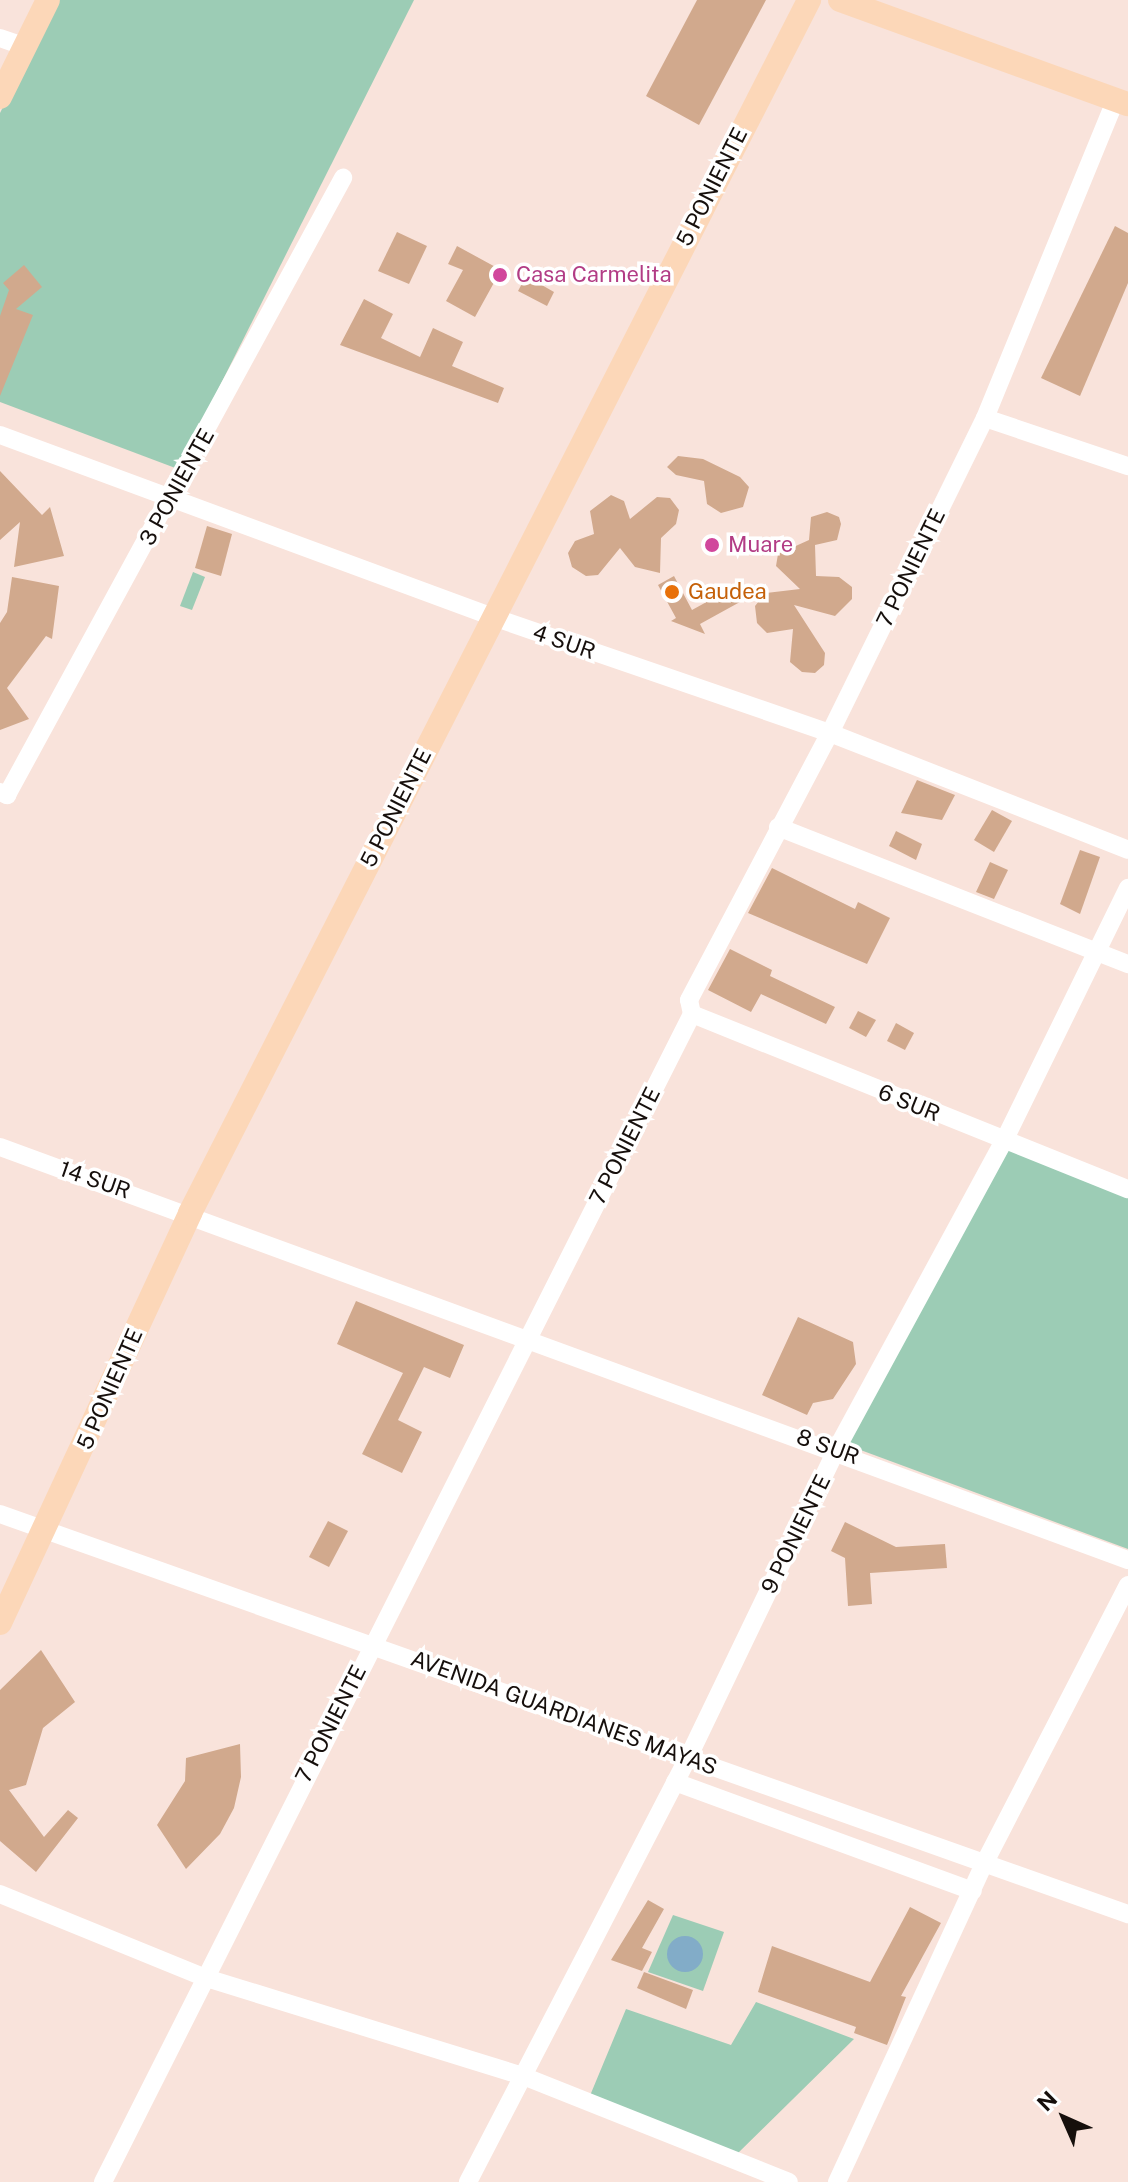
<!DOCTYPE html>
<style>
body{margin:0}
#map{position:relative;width:1128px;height:2182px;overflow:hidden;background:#f9e3db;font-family:"Public Sans",sans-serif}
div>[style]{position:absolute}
.green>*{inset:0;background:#9cccb5}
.water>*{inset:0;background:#82acc8}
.round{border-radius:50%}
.building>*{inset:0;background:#d1a98d}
.street>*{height:18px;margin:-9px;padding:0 9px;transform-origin:9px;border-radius:9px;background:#fff}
.secondary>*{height:24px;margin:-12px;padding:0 12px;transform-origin:12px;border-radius:12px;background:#fcd7b8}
.dots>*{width:22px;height:22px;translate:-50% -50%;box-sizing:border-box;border:4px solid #fff;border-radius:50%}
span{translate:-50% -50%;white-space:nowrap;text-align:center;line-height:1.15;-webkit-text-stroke:7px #fff;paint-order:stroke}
.street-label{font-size:22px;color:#160f0c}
.hotel-label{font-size:22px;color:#b23c85}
.left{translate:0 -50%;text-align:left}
.food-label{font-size:22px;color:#c56008}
.north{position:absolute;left:1024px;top:2078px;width:80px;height:80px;-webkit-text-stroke:6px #fff;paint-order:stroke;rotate:315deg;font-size:22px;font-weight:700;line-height:32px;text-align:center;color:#160f0c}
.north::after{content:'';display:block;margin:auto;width:28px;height:36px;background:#160f0c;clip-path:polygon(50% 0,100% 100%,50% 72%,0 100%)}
</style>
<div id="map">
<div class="green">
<i style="clip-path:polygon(56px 0,414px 0,178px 469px,0 402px,0 113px)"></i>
<i style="clip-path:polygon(193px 572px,205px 577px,192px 610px,180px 606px)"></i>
<i style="clip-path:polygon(1008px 1149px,1128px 1198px,1128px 1549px,847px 1445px)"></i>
<i style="clip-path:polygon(673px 1915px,724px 1932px,703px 1991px,648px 1972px)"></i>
<i style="clip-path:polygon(756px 2002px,854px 2039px,736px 2155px,589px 2098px,626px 2009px,731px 2045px)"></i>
</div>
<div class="water">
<i class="round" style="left:667px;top:1936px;width:36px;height:36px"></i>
</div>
<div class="building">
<i style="clip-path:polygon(697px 0,766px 0,699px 125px,646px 96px)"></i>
<i style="clip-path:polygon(1115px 226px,1128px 233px,1128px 283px,1080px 396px,1041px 378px)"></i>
<i style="clip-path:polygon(397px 232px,427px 246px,409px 284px,378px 271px)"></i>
<i style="clip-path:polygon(457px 246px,501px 270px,475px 317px,446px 301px,463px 270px,448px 264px)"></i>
<i style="clip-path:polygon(24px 265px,42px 287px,16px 309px,33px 315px,0 396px,0 316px,9px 290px,3px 283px)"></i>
<i style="clip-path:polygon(526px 276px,554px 292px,547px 306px,518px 291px)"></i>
<i style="clip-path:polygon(364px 299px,393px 314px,381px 338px,420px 357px,433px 328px,463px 342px,452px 366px,504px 388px,498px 403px,340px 345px)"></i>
<i style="clip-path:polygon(678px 456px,703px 459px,740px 477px,749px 487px,743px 507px,721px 513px,707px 504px,704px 481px,676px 475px,667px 467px)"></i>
<i style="clip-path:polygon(0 471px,42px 515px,50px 507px,64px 556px,14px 567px,20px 522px,0 540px)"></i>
<i style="clip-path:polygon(611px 495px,624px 501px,630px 519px,657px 497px,670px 498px,679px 510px,676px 524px,661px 538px,660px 573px,635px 567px,620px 548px,598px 575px,586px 576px,572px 567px,568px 553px,575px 541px,594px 534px,590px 511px)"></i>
<i style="clip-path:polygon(827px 512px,839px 517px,841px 524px,837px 540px,815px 545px,816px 576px,839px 577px,852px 587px,852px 599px,835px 616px,794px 605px,825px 653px,824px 665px,815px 673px,802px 672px,790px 662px,793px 629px,767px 633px,757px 623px,755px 606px,763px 596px,758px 594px,800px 589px,776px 566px,778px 554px,809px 540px,811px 517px)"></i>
<i style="clip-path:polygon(207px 526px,232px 534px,221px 576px,195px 568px)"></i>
<i style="clip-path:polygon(674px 576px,692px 610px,741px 583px,749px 597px,700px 624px,705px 634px,671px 621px,676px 618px,658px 585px)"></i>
<i style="clip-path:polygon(12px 577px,59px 586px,52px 639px,46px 636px,7px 688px,29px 719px,0 730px,0 623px,7px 612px)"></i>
<i style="clip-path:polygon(917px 780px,955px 795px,942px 820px,901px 813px)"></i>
<i style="clip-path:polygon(992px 810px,1012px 821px,994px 852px,974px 840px)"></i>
<i style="clip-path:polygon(896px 831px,922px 844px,916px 860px,889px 846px)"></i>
<i style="clip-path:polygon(1080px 850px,1100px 857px,1080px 914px,1060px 904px)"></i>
<i style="clip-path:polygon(990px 862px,1008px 870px,994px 899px,976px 892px)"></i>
<i style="clip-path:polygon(772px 868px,855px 909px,858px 902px,890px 918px,867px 964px,748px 913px)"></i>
<i style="clip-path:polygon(730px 949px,772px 970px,770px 976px,835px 1007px,826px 1024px,761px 994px,751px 1012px,708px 990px)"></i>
<i style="clip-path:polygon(858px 1011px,876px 1020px,866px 1037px,849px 1028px)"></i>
<i style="clip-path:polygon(896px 1023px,914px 1033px,905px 1050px,887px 1041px)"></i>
<i style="clip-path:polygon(356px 1301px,464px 1345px,450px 1378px,424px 1367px,398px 1420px,422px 1432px,402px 1473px,362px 1454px,403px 1373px,337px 1344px)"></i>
<i style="clip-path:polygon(798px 1317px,853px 1342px,856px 1364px,833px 1399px,813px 1403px,807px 1415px,762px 1395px)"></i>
<i style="clip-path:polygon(328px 1521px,348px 1531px,329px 1567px,309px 1557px)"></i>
<i style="clip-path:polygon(845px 1522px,896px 1547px,945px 1544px,947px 1568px,870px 1573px,872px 1604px,848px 1606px,845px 1558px,831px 1551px)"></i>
<i style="clip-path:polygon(41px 1650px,75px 1702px,43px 1728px,26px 1785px,9px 1790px,44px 1837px,68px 1810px,78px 1818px,36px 1872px,0 1841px,0 1690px)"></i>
<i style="clip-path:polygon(240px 1744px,241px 1777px,234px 1808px,220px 1834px,186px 1869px,157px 1825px,185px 1781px,186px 1758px)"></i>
<i style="clip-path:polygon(648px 1900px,664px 1909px,642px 1948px,652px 1952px,642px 1971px,611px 1960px)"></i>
<i style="clip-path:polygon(910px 1907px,941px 1923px,901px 1996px,906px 1997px,887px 2045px,854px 2033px,856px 2027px,758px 1992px,772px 1946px,870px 1982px)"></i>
<i style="clip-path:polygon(644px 1972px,693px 1990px,686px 2009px,637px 1988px)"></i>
</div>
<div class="street">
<i style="left:0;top:38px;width:28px;rotate:19deg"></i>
<i style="left:985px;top:418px;width:151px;rotate:18.6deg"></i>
<i style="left:0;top:435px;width:526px;rotate:20.26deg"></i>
<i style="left:493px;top:617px;width:356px;rotate:19deg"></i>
<i style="left:830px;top:733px;width:320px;rotate:21.4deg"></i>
<i style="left:0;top:792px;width:8px;rotate:23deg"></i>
<i style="left:7px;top:795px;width:703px;rotate:-61.43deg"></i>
<i style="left:778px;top:827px;width:376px;rotate:21.4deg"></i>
<i style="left:692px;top:1014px;width:470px;rotate:21.9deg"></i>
<i style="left:0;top:1147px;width:1201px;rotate:20.11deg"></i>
<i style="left:0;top:1514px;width:1197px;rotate:19.53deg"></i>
<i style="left:675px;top:1782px;width:317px;rotate:20.1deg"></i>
<i style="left:0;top:1894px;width:219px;rotate:22.2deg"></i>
<i style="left:203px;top:1977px;width:335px;rotate:17.2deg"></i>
<i style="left:523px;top:2076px;width:286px;rotate:21.7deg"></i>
<i style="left:103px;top:2182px;width:1308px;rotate:-63.24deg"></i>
<i style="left:692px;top:1014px;width:14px;rotate:-102deg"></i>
<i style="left:689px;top:1000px;width:302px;rotate:-62.2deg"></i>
<i style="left:830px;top:733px;width:351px;rotate:-63.8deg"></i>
<i style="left:985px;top:418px;width:345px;rotate:-67.7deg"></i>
<i style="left:468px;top:2182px;width:478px;rotate:-62.6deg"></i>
<i style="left:688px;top:1758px;width:342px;rotate:-64.3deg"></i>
<i style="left:836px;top:1450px;width:352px;rotate:-61.5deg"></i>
<i style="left:1004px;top:1141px;width:282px;rotate:-63.9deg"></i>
<i style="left:837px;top:2182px;width:350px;rotate:-65.2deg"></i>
<i style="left:984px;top:1864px;width:314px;rotate:-62.7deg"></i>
</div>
<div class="secondary">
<i style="left:840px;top:0;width:306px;rotate:19.9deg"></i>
<i style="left:0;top:97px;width:108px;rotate:-63.7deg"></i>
<i style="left:0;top:1623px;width:452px;rotate:-65.1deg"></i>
<i style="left:190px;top:1213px;width:1362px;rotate:-62.96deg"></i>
</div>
<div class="dots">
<i style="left:500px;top:275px;background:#d1479c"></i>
<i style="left:712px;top:545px;background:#d1479c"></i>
<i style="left:672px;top:592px;background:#e8710a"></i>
</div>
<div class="street-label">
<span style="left:712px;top:187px;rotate:-63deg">5 PONIENTE</span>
<span style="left:177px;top:487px;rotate:-61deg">3 PONIENTE</span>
<span style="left:911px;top:568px;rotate:-64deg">7 PONIENTE</span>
<span style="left:564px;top:642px;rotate:19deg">4 SUR</span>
<span style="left:396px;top:808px;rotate:-63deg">5 PONIENTE</span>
<span style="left:909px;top:1103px;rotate:22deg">6 SUR</span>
<span style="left:625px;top:1146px;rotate:-63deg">7 PONIENTE</span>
<span style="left:95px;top:1180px;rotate:19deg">14 SUR</span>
<span style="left:110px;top:1389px;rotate:-66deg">5 PONIENTE</span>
<span style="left:828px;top:1447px;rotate:20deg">8 SUR</span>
<span style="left:796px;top:1534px;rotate:-64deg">9 PONIENTE</span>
<span style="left:564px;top:1713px;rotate:20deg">AVENIDA GUARDIANES MAYAS</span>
<span style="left:331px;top:1724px;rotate:-63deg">7 PONIENTE</span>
</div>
<div class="hotel-label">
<span class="left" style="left:516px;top:275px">Casa Carmelita</span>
<span class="left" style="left:728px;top:545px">Muare</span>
</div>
<div class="food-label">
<span class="left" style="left:688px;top:592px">Gaudea</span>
</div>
<div class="north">N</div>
</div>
